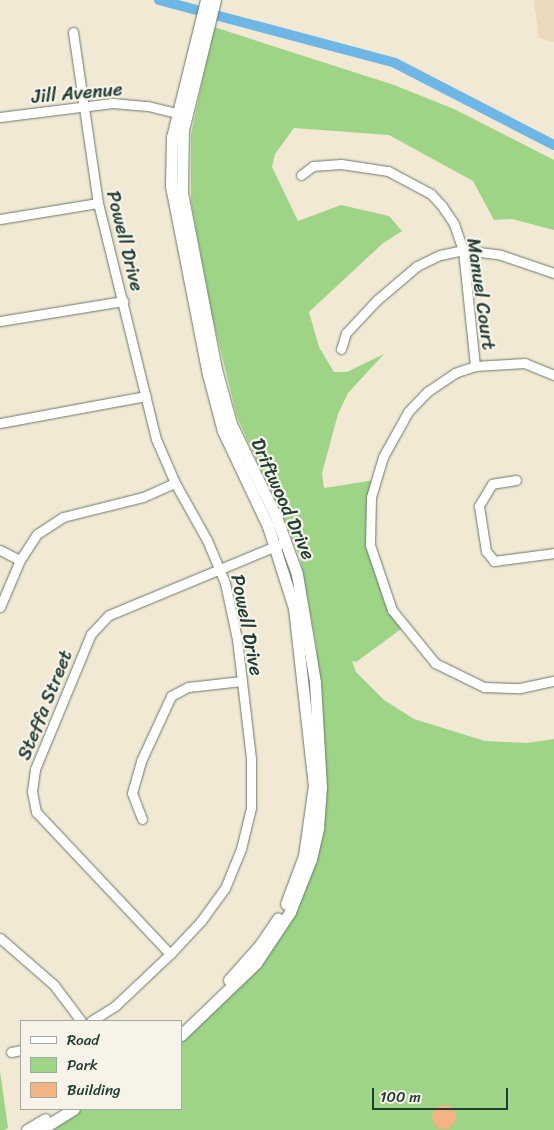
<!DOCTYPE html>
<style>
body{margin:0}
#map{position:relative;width:554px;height:1130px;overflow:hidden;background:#f1e9d3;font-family:Sriracha,sans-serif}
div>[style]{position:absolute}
.built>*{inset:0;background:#ead9ba}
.green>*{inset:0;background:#9dd485}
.canal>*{height:10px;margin:-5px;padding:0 5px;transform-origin:5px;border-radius:5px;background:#6db6e5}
.building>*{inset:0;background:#f3b383}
.round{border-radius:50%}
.roads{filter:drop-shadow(0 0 1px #68796c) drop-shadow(0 0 1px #68796c)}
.street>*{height:9px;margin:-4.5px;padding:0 4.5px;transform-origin:4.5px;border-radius:4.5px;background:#fff}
.secondary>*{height:11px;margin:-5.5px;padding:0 5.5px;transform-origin:5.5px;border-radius:5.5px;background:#fff}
span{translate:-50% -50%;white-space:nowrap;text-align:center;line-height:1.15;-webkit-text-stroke:4.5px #f7f3e8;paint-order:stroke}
.street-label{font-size:19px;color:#1f3d34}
.legend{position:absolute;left:20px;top:1020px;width:162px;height:90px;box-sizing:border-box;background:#f7f3e8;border:1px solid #a1aaa0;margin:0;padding:6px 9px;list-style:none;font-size:15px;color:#1f3d34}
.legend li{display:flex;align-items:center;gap:10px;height:25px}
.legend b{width:25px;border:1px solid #a1aaa0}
.scale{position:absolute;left:372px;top:1088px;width:136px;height:22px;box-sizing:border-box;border:2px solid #1f3d34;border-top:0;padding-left:6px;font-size:15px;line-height:18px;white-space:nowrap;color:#1f3d34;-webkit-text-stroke:4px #f7f3e8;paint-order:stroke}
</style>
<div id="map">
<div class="built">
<i style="clip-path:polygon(534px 0,554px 0,554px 42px,539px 38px)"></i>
</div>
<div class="green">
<i style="clip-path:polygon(214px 27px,394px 85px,454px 109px,554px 160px,554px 230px,512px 219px,494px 220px,473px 181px,389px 135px,294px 128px,275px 154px,272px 167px,298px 221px,341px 205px,389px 216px,402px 231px,382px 244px,309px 312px,319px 347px,334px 372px,347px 372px,384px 354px,348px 393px,338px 414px,322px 473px,324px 488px,375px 480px,370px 545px,379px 581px,404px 627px,356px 662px,352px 661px,356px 672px,384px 700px,414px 719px,485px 741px,527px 743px,554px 739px,554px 1130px,48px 1130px,82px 1109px,181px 1109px,181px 1041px,231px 993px,294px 914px,309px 880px,325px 808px,323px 714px,316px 644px,300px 557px,237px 417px,212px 315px,191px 201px,191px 134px)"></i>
<i style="clip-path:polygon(0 1071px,8px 1128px,4px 1130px,0 1130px)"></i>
</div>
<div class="canal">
<i style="left:159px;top:0;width:244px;rotate:14.9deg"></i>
<i style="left:395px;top:63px;width:179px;rotate:27.3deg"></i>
</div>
<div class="building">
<i class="round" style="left:432px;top:1105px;width:24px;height:24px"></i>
</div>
<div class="roads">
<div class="street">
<i style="left:73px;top:32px;width:173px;rotate:81.7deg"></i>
<i style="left:98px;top:203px;width:243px;rotate:76.2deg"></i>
<i style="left:156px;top:439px;width:48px;rotate:66.6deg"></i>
<i style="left:175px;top:483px;width:65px;rotate:60.7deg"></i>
<i style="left:207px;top:540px;width:47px;rotate:67.3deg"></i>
<i style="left:225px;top:583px;width:57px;rotate:77.9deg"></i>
<i style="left:237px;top:639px;width:121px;rotate:83.3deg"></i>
<i style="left:251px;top:759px;width:49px;rotate:90deg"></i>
<i style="left:251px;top:808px;width:42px;rotate:103.7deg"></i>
<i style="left:241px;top:849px;width:42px;rotate:112.3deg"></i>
<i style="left:225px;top:888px;width:41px;rotate:126deg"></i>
<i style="left:201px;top:921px;width:45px;rotate:133.2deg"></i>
<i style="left:170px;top:954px;width:76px;rotate:136.6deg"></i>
<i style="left:115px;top:1006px;width:28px;rotate:148deg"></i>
<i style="left:0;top:117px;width:113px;rotate:-7.1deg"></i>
<i style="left:112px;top:103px;width:36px;rotate:5deg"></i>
<i style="left:148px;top:106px;width:36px;rotate:14deg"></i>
<i style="left:301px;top:175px;width:15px;rotate:-37deg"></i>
<i style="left:313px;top:166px;width:28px;rotate:-4deg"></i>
<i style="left:341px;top:164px;width:48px;rotate:8.5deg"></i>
<i style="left:388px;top:171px;width:49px;rotate:28.1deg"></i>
<i style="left:431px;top:194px;width:16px;rotate:47deg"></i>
<i style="left:442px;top:206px;width:22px;rotate:56deg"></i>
<i style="left:454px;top:224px;width:28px;rotate:71deg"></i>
<i style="left:463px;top:250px;width:117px;rotate:84.1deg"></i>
<i style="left:0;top:219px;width:99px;rotate:-9.3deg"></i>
<i style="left:0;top:321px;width:125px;rotate:-9.2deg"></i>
<i style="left:341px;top:349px;width:17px;rotate:-73deg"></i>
<i style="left:346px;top:333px;width:45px;rotate:-46.8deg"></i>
<i style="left:377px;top:300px;width:52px;rotate:-40.4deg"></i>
<i style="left:417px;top:266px;width:25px;rotate:-26deg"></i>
<i style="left:440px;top:255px;width:24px;rotate:-12deg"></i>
<i style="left:463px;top:250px;width:38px;rotate:7deg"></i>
<i style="left:501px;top:255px;width:56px;rotate:18.8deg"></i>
<i style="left:554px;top:375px;width:31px;rotate:-158deg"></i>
<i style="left:525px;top:363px;width:50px;rotate:176.6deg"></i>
<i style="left:475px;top:366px;width:21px;rotate:161deg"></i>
<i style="left:455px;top:373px;width:32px;rotate:146deg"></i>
<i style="left:428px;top:391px;width:29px;rotate:134deg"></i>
<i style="left:408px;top:412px;width:51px;rotate:119.1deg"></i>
<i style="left:383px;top:457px;width:42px;rotate:106.7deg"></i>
<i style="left:371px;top:497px;width:48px;rotate:91.2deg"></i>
<i style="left:370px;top:545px;width:69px;rotate:71.3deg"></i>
<i style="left:392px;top:610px;width:68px;rotate:50.9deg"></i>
<i style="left:435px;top:663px;width:55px;rotate:26.1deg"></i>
<i style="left:484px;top:687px;width:36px;rotate:2deg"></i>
<i style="left:520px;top:688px;width:35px;rotate:-12deg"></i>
<i style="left:0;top:423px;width:148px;rotate:-10.5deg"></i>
<i style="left:516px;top:480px;width:24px;rotate:171deg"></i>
<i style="left:492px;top:484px;width:26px;rotate:121deg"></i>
<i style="left:479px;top:506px;width:46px;rotate:81.2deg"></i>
<i style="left:486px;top:551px;width:13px;rotate:51deg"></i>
<i style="left:494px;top:561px;width:61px;rotate:-7.6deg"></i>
<i style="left:0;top:550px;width:22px;rotate:27deg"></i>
<i style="left:0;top:607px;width:51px;rotate:-66.9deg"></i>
<i style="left:20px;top:560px;width:31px;rotate:-57deg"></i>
<i style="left:37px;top:534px;width:31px;rotate:-33deg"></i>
<i style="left:63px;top:517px;width:82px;rotate:-14deg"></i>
<i style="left:143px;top:497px;width:35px;rotate:-24deg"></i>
<i style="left:142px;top:819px;width:28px;rotate:-111deg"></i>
<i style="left:132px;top:793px;width:33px;rotate:-74deg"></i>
<i style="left:141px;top:761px;width:72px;rotate:-65.2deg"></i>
<i style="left:171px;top:696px;width:19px;rotate:-28deg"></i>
<i style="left:188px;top:687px;width:54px;rotate:-6.3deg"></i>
<i style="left:0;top:938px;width:72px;rotate:41deg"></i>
<i style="left:54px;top:985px;width:45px;rotate:53.1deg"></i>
<i style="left:170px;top:954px;width:195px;rotate:-133.3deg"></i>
<i style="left:36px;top:812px;width:21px;rotate:-101deg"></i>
<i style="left:32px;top:791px;width:22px;rotate:-82deg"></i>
<i style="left:35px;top:769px;width:146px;rotate:-67.5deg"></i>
<i style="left:91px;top:634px;width:26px;rotate:-47deg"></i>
<i style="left:109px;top:615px;width:185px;rotate:-22.5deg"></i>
<i style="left:11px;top:1052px;width:10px;rotate:-11deg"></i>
</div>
<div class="secondary">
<i style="left:206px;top:0;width:141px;rotate:103.9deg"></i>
<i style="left:172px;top:137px;width:49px;rotate:91.2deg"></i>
<i style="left:171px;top:186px;width:192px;rotate:78.9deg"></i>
<i style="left:208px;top:374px;width:59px;rotate:75.3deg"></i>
<i style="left:223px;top:431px;width:105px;rotate:64.7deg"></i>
<i style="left:268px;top:526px;width:86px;rotate:72.4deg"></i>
<i style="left:294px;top:608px;width:178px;rotate:83.6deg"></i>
<i style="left:314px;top:785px;width:72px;rotate:98deg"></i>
<i style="left:304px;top:856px;width:51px;rotate:110.6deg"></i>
<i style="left:229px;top:980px;width:47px;rotate:-48.5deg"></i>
<i style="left:260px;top:945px;width:32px;rotate:-56deg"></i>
<i style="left:181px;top:1035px;width:104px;rotate:-43.8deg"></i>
<i style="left:256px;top:963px;width:61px;rotate:-56.3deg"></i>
<i style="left:290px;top:912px;width:57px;rotate:-68.4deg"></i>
<i style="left:311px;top:859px;width:32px;rotate:-77deg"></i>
<i style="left:318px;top:828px;width:41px;rotate:-85.8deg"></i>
<i style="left:321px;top:787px;width:105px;rotate:-93.3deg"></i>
<i style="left:315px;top:682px;width:109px;rotate:-99.5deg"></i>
<i style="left:297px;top:574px;width:59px;rotate:-110deg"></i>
<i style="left:277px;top:519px;width:106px;rotate:-115.8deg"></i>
<i style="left:231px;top:424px;width:57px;rotate:-105.3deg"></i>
<i style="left:216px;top:369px;width:180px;rotate:-100.9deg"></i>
<i style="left:182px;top:192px;width:62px;rotate:-89.1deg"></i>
<i style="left:183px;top:130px;width:134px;rotate:-76.2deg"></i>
<i style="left:27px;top:1130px;width:21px;rotate:-31deg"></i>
<i style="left:40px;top:1130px;width:40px;rotate:-32deg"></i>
</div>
</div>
<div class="street-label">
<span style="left:77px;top:93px;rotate:-5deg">Jill Avenue</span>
<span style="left:125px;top:241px;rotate:76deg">Powell Drive</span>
<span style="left:481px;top:294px;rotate:82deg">Manuel Court</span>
<span style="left:283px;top:499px;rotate:66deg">Driftwood Drive</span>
<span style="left:247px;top:625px;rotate:79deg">Powell Drive</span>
<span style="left:45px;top:705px;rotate:-68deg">Steffa Street</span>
</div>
<ul class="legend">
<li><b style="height:6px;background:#fff"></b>Road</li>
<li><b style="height:14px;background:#9dd485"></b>Park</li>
<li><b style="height:14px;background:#f3b383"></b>Building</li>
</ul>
<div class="scale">100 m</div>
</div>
